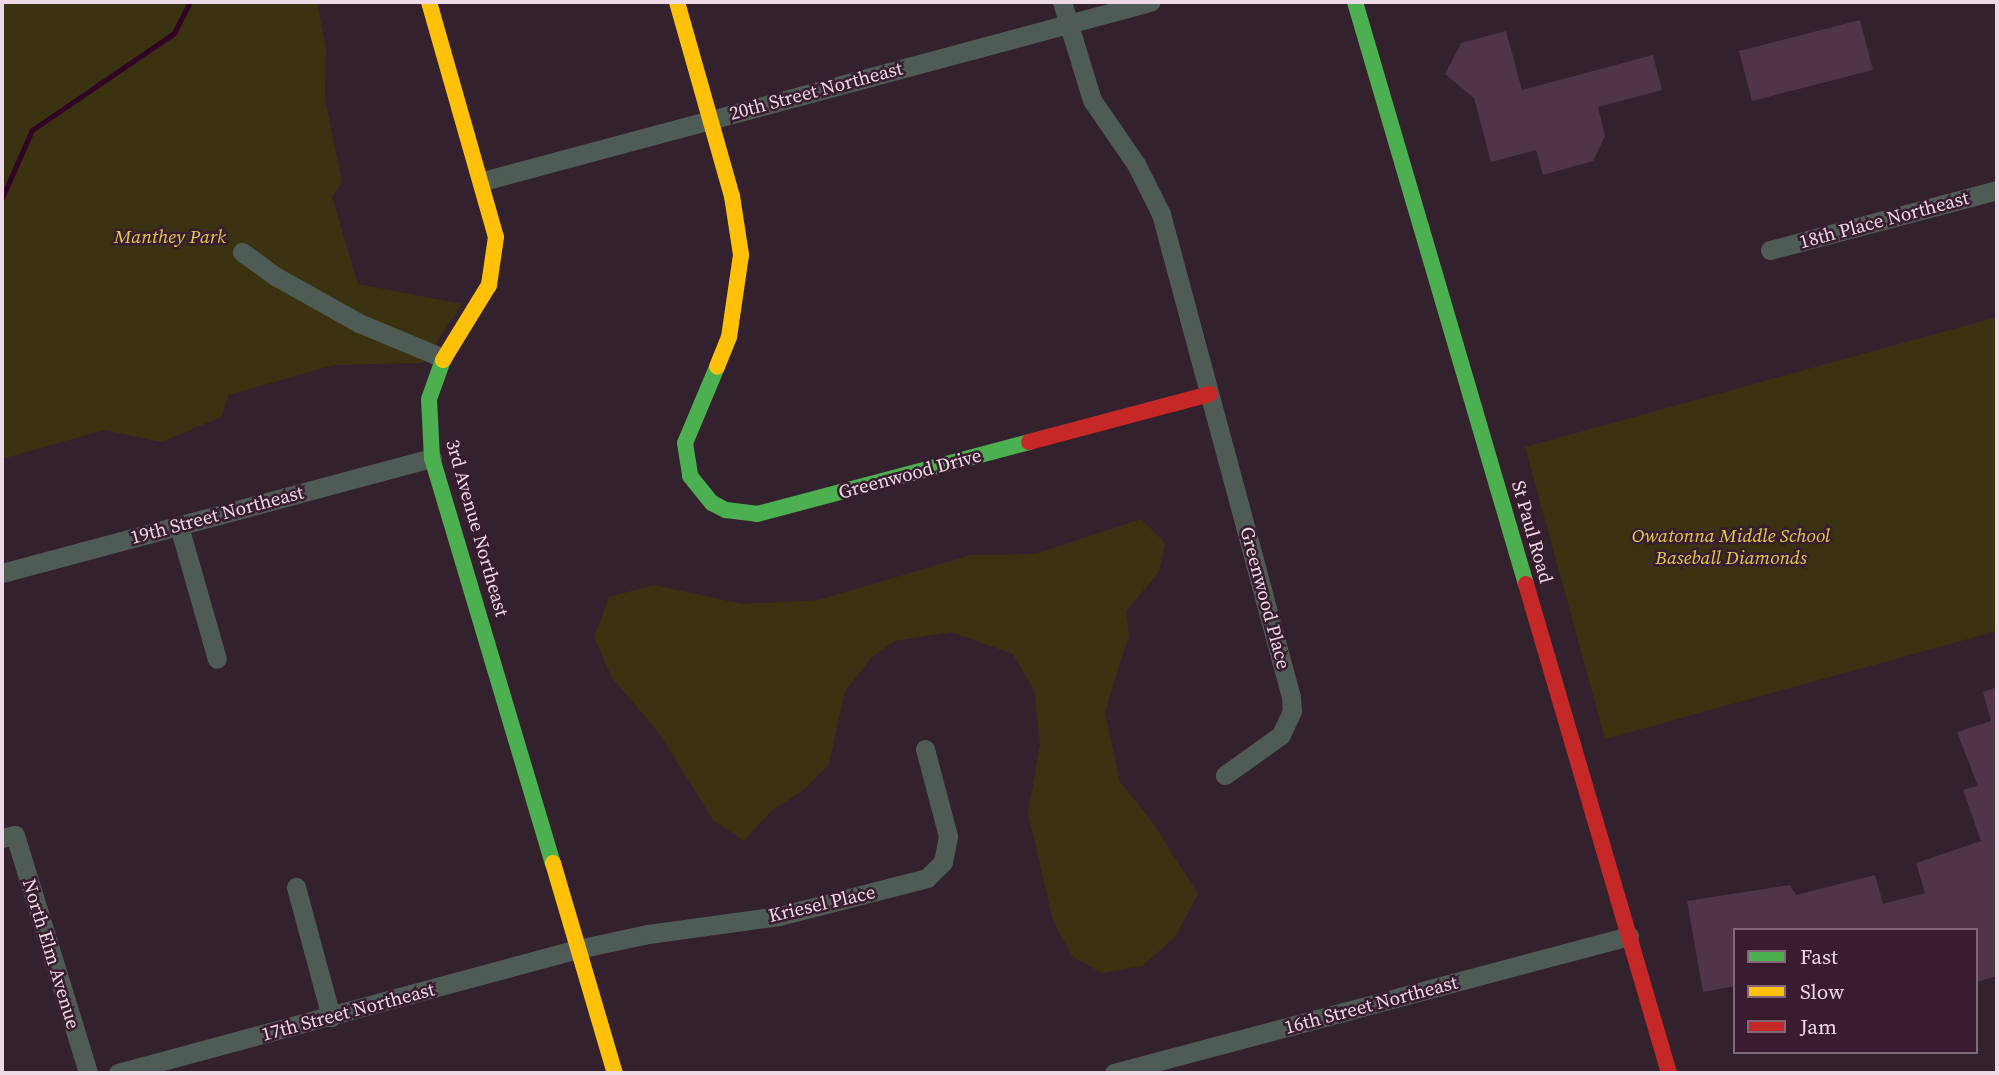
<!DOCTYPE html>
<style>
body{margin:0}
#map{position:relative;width:1999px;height:1075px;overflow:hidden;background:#33222d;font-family:"Source Serif 4",serif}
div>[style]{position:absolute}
.green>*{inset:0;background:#3a3211}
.stream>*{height:5px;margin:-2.5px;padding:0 2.5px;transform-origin:2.5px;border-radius:2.5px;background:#310325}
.building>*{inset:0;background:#503447}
.street>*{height:19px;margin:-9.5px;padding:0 9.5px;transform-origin:9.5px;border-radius:9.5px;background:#4f5c56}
.fast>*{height:16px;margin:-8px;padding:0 8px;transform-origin:8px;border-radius:8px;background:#4caf50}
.slow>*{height:16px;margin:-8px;padding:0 8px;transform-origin:8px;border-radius:8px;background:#ffc107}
.jam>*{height:16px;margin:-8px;padding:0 8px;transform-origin:8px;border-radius:8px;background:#c62828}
span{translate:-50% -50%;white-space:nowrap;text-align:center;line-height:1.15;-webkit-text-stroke:5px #391c2f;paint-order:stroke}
.street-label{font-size:19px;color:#eedae6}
.park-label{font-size:19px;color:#e0cc44;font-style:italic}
.frame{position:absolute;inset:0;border:4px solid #eedae6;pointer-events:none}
.legend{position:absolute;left:1733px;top:928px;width:245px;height:126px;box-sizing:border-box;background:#391c2f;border:2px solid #816878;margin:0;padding:9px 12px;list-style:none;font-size:21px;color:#eedae6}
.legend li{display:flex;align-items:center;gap:14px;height:35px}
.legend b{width:35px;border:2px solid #816878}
</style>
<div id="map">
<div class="green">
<i style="clip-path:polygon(2px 2px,317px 2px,326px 49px,325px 99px,342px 182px,332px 197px,358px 284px,462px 304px,423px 363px,334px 365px,229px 395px,221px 417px,161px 442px,104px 430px,2px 459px)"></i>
<i style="clip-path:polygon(1997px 317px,1997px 631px,1605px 739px,1525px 447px)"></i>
<i style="clip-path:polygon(1141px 519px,1165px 543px,1159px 572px,1126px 611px,1129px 635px,1105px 712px,1120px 782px,1153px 823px,1198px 894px,1175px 937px,1142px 966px,1102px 973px,1073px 957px,1053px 921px,1028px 813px,1040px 744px,1034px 690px,1013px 654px,951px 632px,895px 641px,871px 658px,845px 691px,829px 764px,803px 790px,772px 810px,744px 841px,713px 820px,659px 733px,612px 678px,594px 637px,609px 597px,654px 585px,742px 604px,818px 600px,971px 555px,1035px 554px)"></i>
</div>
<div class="stream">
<i style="left:2px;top:198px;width:74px;rotate:-66.2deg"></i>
<i style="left:32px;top:130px;width:172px;rotate:-34.3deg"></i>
<i style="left:174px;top:33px;width:35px;rotate:-63deg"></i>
</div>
<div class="building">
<i style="clip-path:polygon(1860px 20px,1873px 70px,1752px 101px,1739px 51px)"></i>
<i style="clip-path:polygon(1506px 31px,1522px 90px,1653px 55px,1662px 90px,1598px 107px,1605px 136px,1593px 161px,1543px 175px,1536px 150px,1491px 162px,1474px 98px,1445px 74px,1461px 43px)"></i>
<i style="clip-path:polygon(1997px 687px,1997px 976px,1976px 982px,1976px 930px,1735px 930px,1735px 986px,1703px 992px,1687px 901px,1790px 885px,1796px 895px,1875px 875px,1883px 904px,1925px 893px,1916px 863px,1981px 841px,1963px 790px,1978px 786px,1957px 732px,1991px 721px,1983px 692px)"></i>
</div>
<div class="street">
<i style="left:1062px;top:2px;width:102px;rotate:73deg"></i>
<i style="left:1092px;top:100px;width:78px;rotate:55.5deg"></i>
<i style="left:1136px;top:164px;width:56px;rotate:63.4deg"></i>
<i style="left:1161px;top:214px;width:500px;rotate:74.94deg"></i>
<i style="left:1291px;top:697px;width:14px;rotate:86deg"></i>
<i style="left:1292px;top:711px;width:26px;rotate:115deg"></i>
<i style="left:1281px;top:735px;width:69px;rotate:144.5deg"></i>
<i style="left:483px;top:181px;width:691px;rotate:-15.02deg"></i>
<i style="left:1770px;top:250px;width:235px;rotate:-14.8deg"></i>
<i style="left:242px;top:252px;width:41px;rotate:36deg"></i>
<i style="left:275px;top:276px;width:96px;rotate:29.2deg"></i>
<i style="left:359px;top:323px;width:91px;rotate:22.6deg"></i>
<i style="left:179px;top:526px;width:138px;rotate:74.1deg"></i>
<i style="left:2px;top:573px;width:445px;rotate:-15deg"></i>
<i style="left:2px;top:838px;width:13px;rotate:-13deg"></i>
<i style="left:15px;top:835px;width:249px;rotate:72.9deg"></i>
<i style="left:296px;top:887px;width:135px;rotate:74.9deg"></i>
<i style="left:118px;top:1073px;width:476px;rotate:-15.1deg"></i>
<i style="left:578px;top:949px;width:72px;rotate:-12.1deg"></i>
<i style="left:648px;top:934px;width:132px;rotate:-7.8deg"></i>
<i style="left:779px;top:916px;width:153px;rotate:-14.4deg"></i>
<i style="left:927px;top:878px;width:23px;rotate:-45deg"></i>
<i style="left:943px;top:862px;width:26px;rotate:-79deg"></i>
<i style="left:948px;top:836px;width:90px;rotate:-104.8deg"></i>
<i style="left:1114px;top:1073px;width:533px;rotate:-14.9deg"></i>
</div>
<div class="fast">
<i style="left:1355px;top:2px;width:607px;rotate:73.63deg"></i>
<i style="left:443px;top:360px;width:41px;rotate:109.7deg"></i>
<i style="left:429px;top:399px;width:59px;rotate:87.1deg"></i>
<i style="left:432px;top:458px;width:423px;rotate:73.4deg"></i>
<i style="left:717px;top:367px;width:82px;rotate:112.8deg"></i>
<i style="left:685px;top:443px;width:33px;rotate:81deg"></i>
<i style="left:690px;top:476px;width:35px;rotate:51deg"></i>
<i style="left:712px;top:503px;width:16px;rotate:27deg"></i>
<i style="left:726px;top:510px;width:31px;rotate:7deg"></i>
<i style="left:757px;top:514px;width:281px;rotate:-14.8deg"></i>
</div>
<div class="slow">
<i style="left:429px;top:2px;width:244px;rotate:74.1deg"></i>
<i style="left:496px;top:237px;width:49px;rotate:98.3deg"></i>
<i style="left:489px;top:285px;width:88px;rotate:121.5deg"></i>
<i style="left:677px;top:2px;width:202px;rotate:74.2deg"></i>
<i style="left:732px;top:196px;width:60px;rotate:81.3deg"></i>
<i style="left:741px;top:255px;width:83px;rotate:98.3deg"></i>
<i style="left:729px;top:337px;width:32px;rotate:112deg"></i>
<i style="left:553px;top:863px;width:219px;rotate:73.6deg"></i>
</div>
<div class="jam">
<i style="left:1029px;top:442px;width:187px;rotate:-14.9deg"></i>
<i style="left:1526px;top:584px;width:509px;rotate:73.7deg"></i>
</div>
<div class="street-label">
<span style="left:816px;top:91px;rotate:-15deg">20th Street Northeast</span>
<span style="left:1884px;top:220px;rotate:-15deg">18th Place Northeast</span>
<span style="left:910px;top:474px;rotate:-15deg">Greenwood Drive</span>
<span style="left:217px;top:515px;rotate:-15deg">19th Street Northeast</span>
<span style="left:477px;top:528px;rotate:74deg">3rd Avenue Northeast</span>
<span style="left:1532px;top:532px;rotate:74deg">St Paul Road</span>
<span style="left:1265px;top:598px;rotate:75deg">Greenwood Place</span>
<span style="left:822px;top:904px;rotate:-13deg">Kriesel Place</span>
<span style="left:51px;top:954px;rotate:73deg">North Elm Avenue</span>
<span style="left:1371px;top:1005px;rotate:-15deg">16th Street Northeast</span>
<span style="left:348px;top:1012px;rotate:-15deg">17th Street Northeast</span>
</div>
<div class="park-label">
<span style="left:170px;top:237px">Manthey Park</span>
<span style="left:1731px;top:547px">Owatonna Middle School<br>Baseball Diamonds</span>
</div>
<div class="frame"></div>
<ul class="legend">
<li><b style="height:9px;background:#4caf50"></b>Fast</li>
<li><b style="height:9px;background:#ffc107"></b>Slow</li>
<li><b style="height:9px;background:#c62828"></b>Jam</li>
</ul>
</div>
